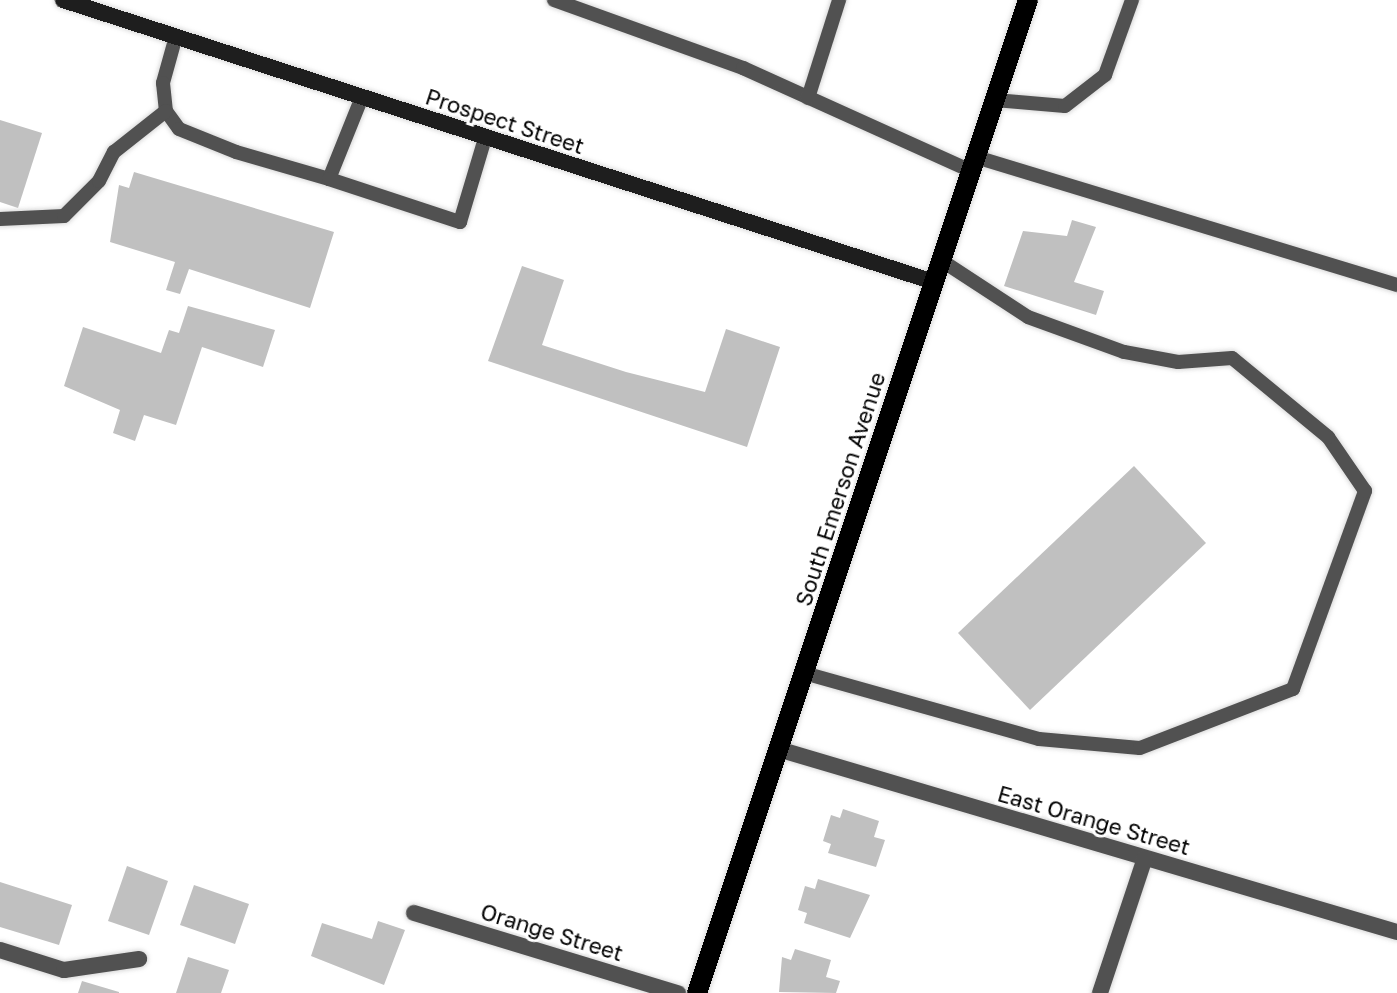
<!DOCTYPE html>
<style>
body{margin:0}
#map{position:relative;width:1397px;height:993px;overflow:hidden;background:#fff;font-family:"Golos Text",sans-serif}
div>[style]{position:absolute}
.building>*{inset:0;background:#c0c0c0}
.roads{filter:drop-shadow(0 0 2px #dbdbdb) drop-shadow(0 0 2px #dbdbdb)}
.lane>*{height:14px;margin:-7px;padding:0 7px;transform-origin:7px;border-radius:7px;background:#515151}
.street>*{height:16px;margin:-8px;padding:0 8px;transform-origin:8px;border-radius:8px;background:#515151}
.secondary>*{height:16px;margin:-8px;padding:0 8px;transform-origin:8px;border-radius:8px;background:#1e1e1e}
.primary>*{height:20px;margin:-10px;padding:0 10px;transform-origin:10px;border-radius:10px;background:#000}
span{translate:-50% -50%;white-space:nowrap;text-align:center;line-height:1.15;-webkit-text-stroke:6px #fff;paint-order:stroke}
.street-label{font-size:22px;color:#000}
</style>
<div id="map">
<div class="building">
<i style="clip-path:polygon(0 120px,42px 133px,18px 208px,0 202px)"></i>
<i style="clip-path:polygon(134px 172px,334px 232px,310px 308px,189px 269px,180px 294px,166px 290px,175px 262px,110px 242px,119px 185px,129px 188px)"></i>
<i style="clip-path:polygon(1072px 220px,1096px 227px,1074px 282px,1104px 291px,1096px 315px,1004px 286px,1023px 231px,1067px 236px)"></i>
<i style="clip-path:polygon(522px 266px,564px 280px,542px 345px,626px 372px,705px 392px,726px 329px,780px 347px,747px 447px,488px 361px)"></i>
<i style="clip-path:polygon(188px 306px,275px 330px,263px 367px,202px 347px,176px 425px,144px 415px,135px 441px,113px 433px,120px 410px,64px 386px,83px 327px,161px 353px,169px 330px,179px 333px)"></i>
<i style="clip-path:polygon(1134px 466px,1206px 543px,1030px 710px,958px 633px)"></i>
<i style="clip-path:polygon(843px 809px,879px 821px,874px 837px,885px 840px,876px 867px,828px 853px,831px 844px,823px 841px,831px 815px,840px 818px)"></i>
<i style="clip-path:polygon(127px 866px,168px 881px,149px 935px,108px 921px)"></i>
<i style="clip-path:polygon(818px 879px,870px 895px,850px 938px,804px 923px,807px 913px,798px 910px,805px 886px,815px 889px)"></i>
<i style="clip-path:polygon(0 882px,72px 905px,59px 945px,0 927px)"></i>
<i style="clip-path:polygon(194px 885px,249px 904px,235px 944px,180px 925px)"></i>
<i style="clip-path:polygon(378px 921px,405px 930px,384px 985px,311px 956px,322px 923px,372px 939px)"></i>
<i style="clip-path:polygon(795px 949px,831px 960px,826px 977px,840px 981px,836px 993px,779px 992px,782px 957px,791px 960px)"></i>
<i style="clip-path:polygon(188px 957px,229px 970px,221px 993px,176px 993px)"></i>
<i style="clip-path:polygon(82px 981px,119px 992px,119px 993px,78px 993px)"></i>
</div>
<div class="roads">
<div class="lane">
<i style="left:554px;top:0;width:201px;rotate:19.8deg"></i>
<i style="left:743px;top:68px;width:250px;rotate:24.3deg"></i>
<i style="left:176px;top:36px;width:49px;rotate:105.5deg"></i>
<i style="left:163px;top:83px;width:28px;rotate:84deg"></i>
<i style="left:166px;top:111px;width:22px;rotate:54deg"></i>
<i style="left:179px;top:129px;width:61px;rotate:22deg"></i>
<i style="left:236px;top:152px;width:97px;rotate:16.2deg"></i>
<i style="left:329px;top:179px;width:88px;rotate:-68.1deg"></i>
<i style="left:808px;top:98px;width:103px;rotate:-72.4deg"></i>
<i style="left:995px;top:100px;width:70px;rotate:4.9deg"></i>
<i style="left:1065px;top:106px;width:51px;rotate:-37.8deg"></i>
<i style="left:1105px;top:75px;width:80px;rotate:-70.2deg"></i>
<i style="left:976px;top:157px;width:440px;rotate:16.9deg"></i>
<i style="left:329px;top:179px;width:138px;rotate:18.2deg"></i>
<i style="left:460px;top:222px;width:88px;rotate:-73.4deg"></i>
<i style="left:0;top:219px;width:64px;rotate:-2.7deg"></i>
<i style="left:64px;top:216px;width:49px;rotate:-45deg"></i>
<i style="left:99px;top:181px;width:33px;rotate:-63deg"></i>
<i style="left:114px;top:152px;width:66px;rotate:-38.3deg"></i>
<i style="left:804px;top:673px;width:244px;rotate:15.7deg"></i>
<i style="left:1039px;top:739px;width:101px;rotate:5.1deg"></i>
<i style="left:1140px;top:748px;width:164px;rotate:-21.1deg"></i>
<i style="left:1293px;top:689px;width:211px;rotate:-70deg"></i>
<i style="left:1365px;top:491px;width:65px;rotate:-124.4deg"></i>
<i style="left:1328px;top:437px;width:124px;rotate:-140.5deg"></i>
<i style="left:1232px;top:358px;width:54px;rotate:175.8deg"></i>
<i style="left:1178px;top:362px;width:55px;rotate:-169.5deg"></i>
<i style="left:1124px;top:352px;width:102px;rotate:-160deg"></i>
<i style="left:1028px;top:317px;width:104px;rotate:-146.8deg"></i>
</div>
<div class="street">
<i style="left:778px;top:749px;width:645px;rotate:16.47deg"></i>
<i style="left:414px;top:913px;width:276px;rotate:16.9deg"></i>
<i style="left:0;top:950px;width:67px;rotate:17.4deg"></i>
<i style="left:64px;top:970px;width:76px;rotate:-8.3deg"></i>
<i style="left:1100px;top:993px;width:142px;rotate:-71.6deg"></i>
</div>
<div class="secondary">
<i style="left:63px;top:0;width:916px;rotate:17.94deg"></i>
</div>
<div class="primary">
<i style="left:697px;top:993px;width:1047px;rotate:-71.57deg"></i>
</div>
</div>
<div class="street-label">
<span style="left:505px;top:121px;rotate:18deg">Prospect Street</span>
<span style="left:840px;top:489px;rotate:-72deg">South Emerson Avenue</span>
<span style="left:1094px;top:820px;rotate:16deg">East Orange Street</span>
<span style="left:552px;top:932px;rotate:17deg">Orange Street</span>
</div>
</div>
